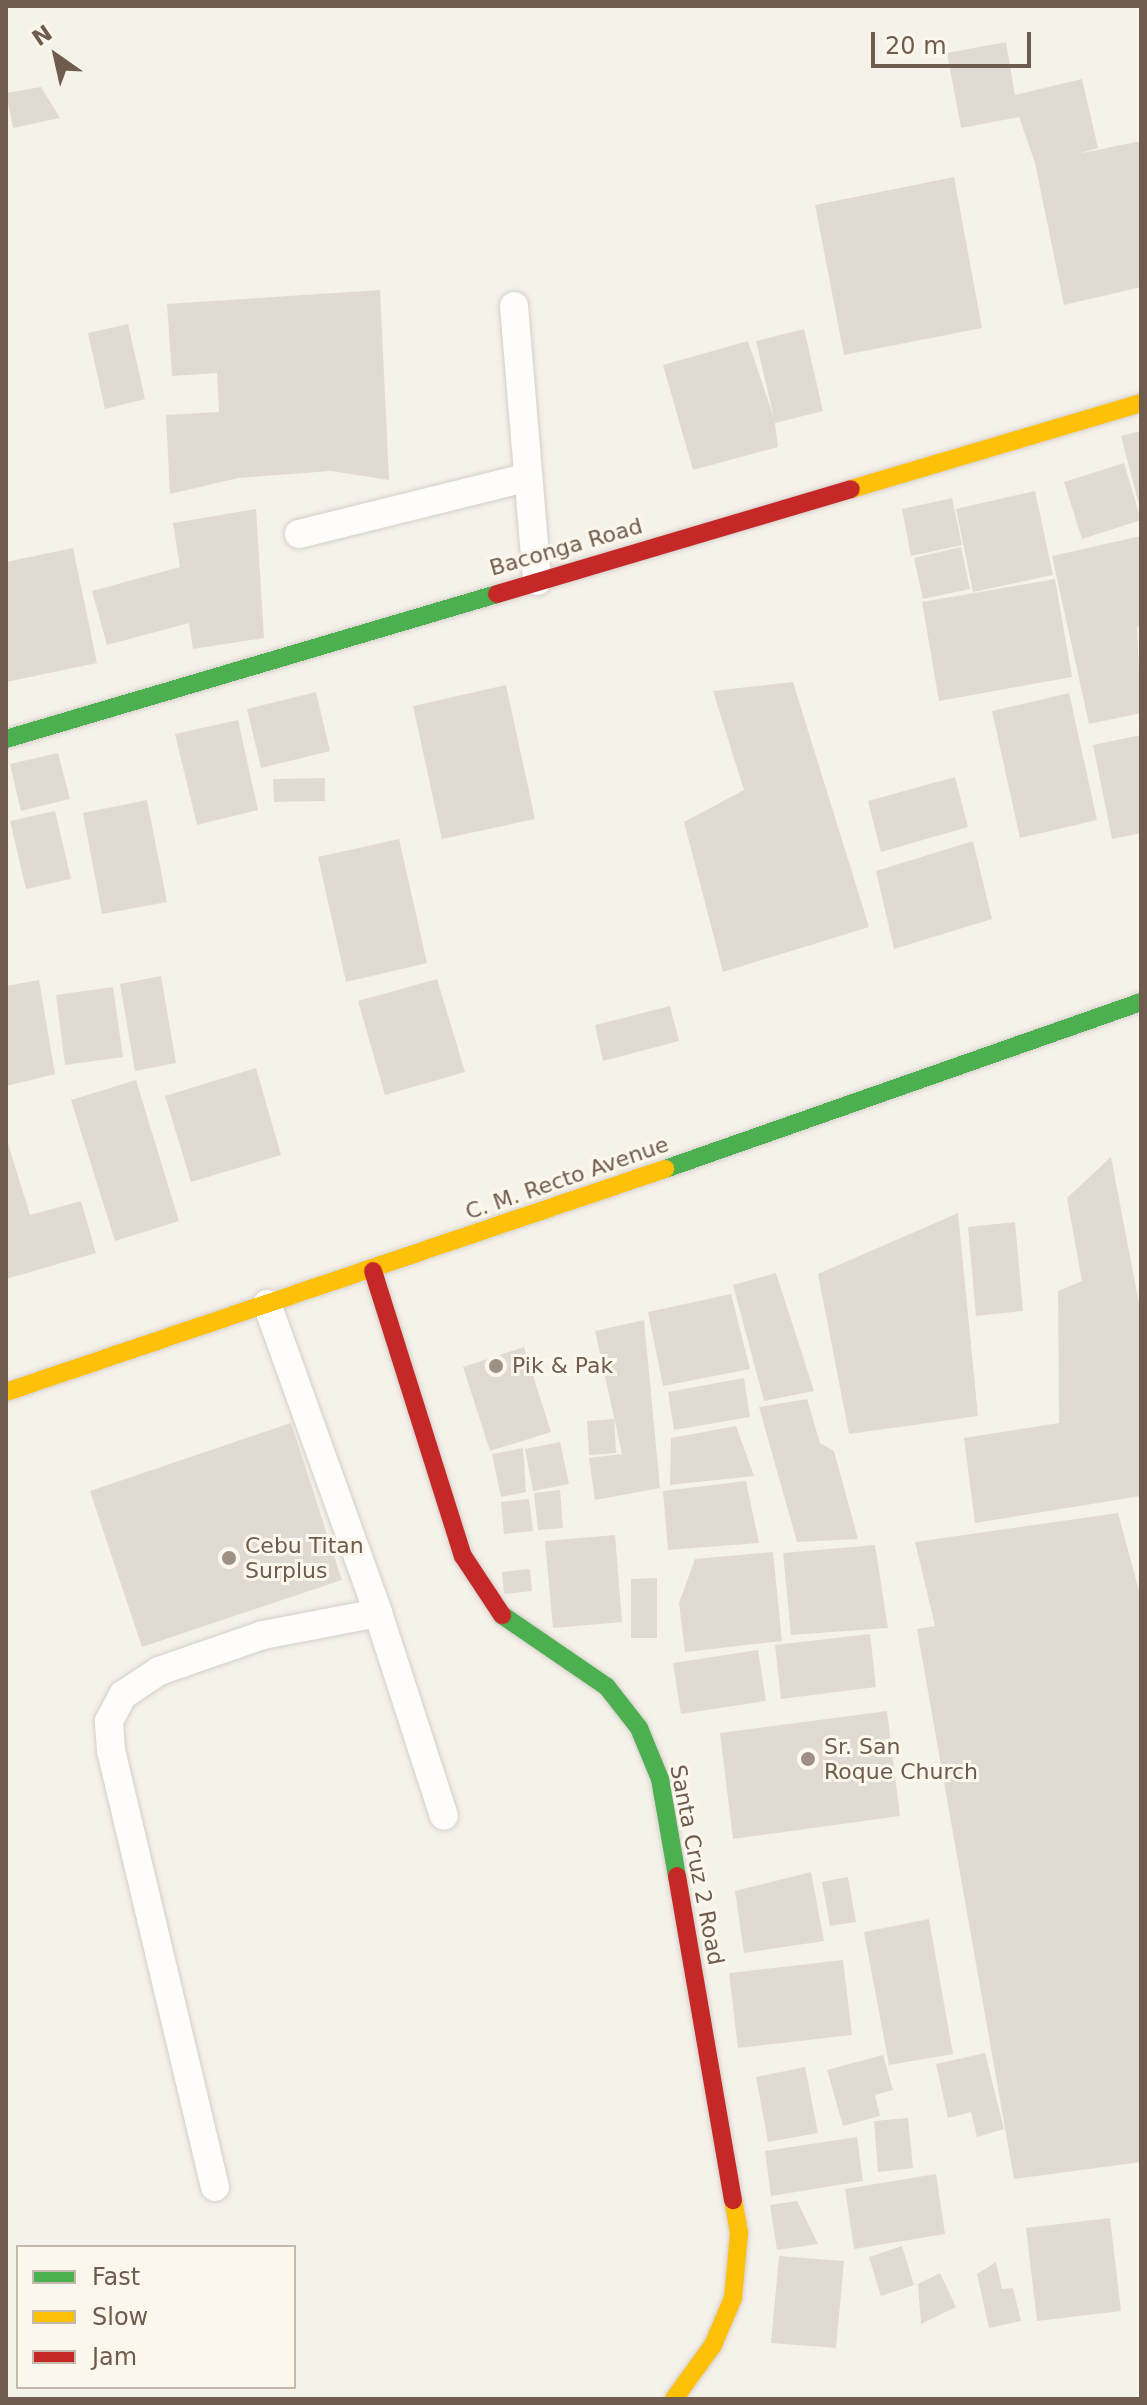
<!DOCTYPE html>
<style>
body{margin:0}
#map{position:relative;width:1147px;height:2405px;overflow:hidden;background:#f5f2ea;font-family:"DejaVu Sans",sans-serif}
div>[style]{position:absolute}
.building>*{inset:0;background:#e1dad3}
.roads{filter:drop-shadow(0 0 2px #d4cfc9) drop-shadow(0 0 2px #d4cfc9)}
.lane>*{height:28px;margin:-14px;padding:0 14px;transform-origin:14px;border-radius:14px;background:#fefdfc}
.fast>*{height:18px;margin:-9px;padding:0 9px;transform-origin:9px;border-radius:9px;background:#4caf50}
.slow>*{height:18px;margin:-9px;padding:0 9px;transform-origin:9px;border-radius:9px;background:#ffc107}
.jam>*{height:18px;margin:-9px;padding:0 9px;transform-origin:9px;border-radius:9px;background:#c62828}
.dots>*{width:22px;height:22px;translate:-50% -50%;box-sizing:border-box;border:4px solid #fcf7ec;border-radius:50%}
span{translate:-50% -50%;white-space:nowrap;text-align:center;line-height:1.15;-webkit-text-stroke:6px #fcf7ec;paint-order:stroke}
.street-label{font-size:22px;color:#6f5c4e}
.poi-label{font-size:22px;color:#6f5c4e}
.left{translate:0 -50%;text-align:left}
.frame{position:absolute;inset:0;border:8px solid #6f5c4e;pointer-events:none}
.legend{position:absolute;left:16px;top:2245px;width:280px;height:144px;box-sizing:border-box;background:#fcf7ec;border:2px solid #c4b9ad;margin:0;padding:10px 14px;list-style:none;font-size:24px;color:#6f5c4e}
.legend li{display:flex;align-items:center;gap:16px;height:40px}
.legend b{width:40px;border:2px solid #c4b9ad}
.north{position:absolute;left:16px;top:16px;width:80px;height:80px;-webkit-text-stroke:6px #fcf7ec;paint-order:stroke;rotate:326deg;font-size:22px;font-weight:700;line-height:32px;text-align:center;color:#6f5c4e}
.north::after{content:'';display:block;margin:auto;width:28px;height:36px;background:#6f5c4e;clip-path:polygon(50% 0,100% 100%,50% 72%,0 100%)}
.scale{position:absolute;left:871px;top:32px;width:160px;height:36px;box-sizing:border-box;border:4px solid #6f5c4e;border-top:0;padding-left:10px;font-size:24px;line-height:28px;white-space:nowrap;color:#6f5c4e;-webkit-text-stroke:6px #fcf7ec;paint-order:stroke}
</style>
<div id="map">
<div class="building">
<i style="clip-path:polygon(1006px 42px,1015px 95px,1082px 79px,1098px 148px,1077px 154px,1141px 141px,1141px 287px,1064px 305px,1035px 163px,1019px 117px,961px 128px,947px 53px)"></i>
<i style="clip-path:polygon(41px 87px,60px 118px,13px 128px,6px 93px)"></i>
<i style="clip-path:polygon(954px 177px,982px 328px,844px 355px,815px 205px)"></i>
<i style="clip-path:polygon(380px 290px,389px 480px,331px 471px,238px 478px,170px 494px,166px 415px,219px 412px,217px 373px,172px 376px,167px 304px)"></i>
<i style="clip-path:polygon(128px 324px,145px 399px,105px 409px,88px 333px)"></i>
<i style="clip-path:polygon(804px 329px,823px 411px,775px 423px,778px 447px,693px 470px,663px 365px,748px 341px,774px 418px,756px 341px)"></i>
<i style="clip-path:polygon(1141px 431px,1141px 509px,1140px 509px,1121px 436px)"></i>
<i style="clip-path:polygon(1124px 463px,1141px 520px,1082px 539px,1064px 482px)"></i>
<i style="clip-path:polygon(1035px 491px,1053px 575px,973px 592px,956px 509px)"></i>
<i style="clip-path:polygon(952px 498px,962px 545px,911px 556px,902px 509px)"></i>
<i style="clip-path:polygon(256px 509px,264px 638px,193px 649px,189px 623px,107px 645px,92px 591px,180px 567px,173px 523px)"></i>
<i style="clip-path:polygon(1141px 536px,1141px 626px,1137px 627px,1141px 713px,1089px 724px,1052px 556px)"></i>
<i style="clip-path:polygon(961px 547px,970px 589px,923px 599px,914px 558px)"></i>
<i style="clip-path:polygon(73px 548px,97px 663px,6px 682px,6px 562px)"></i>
<i style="clip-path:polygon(1055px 579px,1072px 677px,939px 701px,922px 602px)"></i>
<i style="clip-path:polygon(793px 682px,869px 927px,723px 972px,684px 822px,744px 790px,713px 691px)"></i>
<i style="clip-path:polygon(506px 685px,535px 819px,442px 839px,413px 706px)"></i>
<i style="clip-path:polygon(316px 692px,330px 751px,261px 768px,247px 709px)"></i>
<i style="clip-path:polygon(1069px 693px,1097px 820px,1020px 838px,992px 711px)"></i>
<i style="clip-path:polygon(238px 720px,258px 810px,197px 825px,175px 734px)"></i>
<i style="clip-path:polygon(1141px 735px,1141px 833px,1112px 839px,1093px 745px)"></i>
<i style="clip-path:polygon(58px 753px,70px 799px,21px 811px,10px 764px)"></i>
<i style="clip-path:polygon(955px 777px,968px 827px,881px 852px,868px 801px)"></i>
<i style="clip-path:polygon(325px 778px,325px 801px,274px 802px,273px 779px)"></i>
<i style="clip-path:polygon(147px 800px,167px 902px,102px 914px,83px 813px)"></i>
<i style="clip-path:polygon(55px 811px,71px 879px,26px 889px,10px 821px)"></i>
<i style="clip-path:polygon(399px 839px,427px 963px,346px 982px,318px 857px)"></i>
<i style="clip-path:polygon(973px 841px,992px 919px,894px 949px,876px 871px)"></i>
<i style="clip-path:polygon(161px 976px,176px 1063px,135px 1071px,120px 984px)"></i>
<i style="clip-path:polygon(437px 979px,465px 1072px,385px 1095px,358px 1001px)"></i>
<i style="clip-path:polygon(39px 980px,55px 1074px,6px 1086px,6px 986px)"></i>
<i style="clip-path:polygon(113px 987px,123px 1057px,65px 1065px,56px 995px)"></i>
<i style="clip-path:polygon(670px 1006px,679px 1041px,603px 1061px,595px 1025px)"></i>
<i style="clip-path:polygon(256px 1068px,281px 1155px,191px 1182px,165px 1096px)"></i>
<i style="clip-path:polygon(136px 1080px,179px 1221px,115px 1241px,71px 1100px)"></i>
<i style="clip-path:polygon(6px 1137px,30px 1215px,81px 1201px,96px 1253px,6px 1279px)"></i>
<i style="clip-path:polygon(1111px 1157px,1141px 1314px,1141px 1496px,975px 1523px,964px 1438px,1059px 1423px,1058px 1291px,1082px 1281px,1067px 1198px)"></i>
<i style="clip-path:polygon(958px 1213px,978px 1416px,849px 1434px,818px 1274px)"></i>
<i style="clip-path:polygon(1015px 1222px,1023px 1311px,976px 1316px,968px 1227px)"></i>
<i style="clip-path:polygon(776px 1273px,814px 1391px,764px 1401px,733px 1285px)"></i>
<i style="clip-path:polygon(731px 1294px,750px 1369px,663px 1386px,648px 1312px)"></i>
<i style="clip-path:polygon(644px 1320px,660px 1488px,595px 1500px,589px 1458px,622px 1454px,595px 1331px)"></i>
<i style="clip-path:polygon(524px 1347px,551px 1432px,490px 1451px,463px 1367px)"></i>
<i style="clip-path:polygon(744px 1378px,750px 1417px,674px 1430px,668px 1392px)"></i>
<i style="clip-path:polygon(807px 1399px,820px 1443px,834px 1451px,858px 1539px,797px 1542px,759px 1407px)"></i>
<i style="clip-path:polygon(614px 1419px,616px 1453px,589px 1455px,587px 1421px)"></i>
<i style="clip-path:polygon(291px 1423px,342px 1580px,142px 1647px,90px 1491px)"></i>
<i style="clip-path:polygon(736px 1426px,754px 1476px,670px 1485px,671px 1438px)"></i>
<i style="clip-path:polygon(560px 1442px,569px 1484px,533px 1491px,525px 1449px)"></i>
<i style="clip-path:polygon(523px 1448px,526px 1492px,501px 1497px,492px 1454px)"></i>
<i style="clip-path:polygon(746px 1481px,759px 1543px,668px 1550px,663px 1491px)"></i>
<i style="clip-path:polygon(560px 1490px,563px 1528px,538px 1530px,534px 1493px)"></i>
<i style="clip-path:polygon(529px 1499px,533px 1531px,504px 1534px,501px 1502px)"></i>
<i style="clip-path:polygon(1118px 1513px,1141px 1598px,1141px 2162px,1014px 2179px,917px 1629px,935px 1626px,915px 1542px)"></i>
<i style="clip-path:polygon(615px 1535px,622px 1622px,553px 1628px,545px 1541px)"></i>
<i style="clip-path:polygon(875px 1545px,888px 1628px,791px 1635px,783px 1553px)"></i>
<i style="clip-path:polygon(773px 1552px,782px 1641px,685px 1652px,679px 1603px,695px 1559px)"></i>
<i style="clip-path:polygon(530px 1569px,532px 1591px,504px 1594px,502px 1572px)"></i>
<i style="clip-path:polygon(657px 1578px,657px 1638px,631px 1638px,631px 1579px)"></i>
<i style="clip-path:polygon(870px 1634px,876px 1687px,781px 1699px,775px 1645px)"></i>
<i style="clip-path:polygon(758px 1650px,766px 1701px,681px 1714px,673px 1663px)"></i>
<i style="clip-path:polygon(887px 1711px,900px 1816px,733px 1839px,720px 1733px)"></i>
<i style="clip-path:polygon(811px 1872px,824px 1941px,744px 1953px,735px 1891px)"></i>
<i style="clip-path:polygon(848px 1877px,856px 1922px,830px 1926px,822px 1882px)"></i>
<i style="clip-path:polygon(929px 1919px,953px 2054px,889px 2065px,864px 1932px)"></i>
<i style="clip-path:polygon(843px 1960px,852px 2035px,738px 2048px,729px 1973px)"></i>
<i style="clip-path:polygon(985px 2053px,1004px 2129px,977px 2137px,971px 2112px,948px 2118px,936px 2064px)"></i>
<i style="clip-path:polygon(883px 2055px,893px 2090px,875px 2095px,880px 2116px,843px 2126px,827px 2070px)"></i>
<i style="clip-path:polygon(805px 2067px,818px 2133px,768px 2142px,756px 2077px)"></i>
<i style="clip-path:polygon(908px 2118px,913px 2168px,878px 2172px,874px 2121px)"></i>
<i style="clip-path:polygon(857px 2137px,863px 2181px,771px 2196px,765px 2151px)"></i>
<i style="clip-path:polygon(936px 2174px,945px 2234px,854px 2249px,845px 2189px)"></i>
<i style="clip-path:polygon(797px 2201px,818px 2244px,777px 2250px,770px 2205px)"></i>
<i style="clip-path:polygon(1110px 2218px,1121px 2311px,1037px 2321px,1026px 2228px)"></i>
<i style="clip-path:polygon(902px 2246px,914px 2285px,881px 2296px,869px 2257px)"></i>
<i style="clip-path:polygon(779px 2256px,844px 2261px,836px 2348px,771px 2343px)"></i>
<i style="clip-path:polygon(996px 2262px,1002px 2289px,1013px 2288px,1021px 2321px,989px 2328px,977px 2274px)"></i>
<i style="clip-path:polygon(940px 2273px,956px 2307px,921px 2324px,918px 2284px)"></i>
</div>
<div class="roads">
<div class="lane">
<i style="left:514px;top:306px;width:276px;rotate:85.2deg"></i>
<i style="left:299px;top:534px;width:234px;rotate:-13.9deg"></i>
<i style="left:267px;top:1304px;width:328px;rotate:70.2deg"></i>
<i style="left:378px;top:1613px;width:213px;rotate:72deg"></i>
<i style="left:215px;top:2187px;width:448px;rotate:-103.4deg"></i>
<i style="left:111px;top:1751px;width:30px;rotate:-94deg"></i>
<i style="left:109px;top:1721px;width:30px;rotate:-62deg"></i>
<i style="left:123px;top:1695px;width:43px;rotate:-33.7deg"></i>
<i style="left:159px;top:1671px;width:110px;rotate:-19.1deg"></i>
<i style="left:263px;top:1635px;width:117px;rotate:-10.8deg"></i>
</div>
<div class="fast">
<i style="left:6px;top:739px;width:512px;rotate:-16.45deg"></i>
<i style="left:665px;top:1169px;width:504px;rotate:-19.33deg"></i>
<i style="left:502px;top:1615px;width:127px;rotate:34.4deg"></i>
<i style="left:607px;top:1687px;width:52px;rotate:52deg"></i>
<i style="left:639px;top:1728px;width:55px;rotate:67.6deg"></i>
<i style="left:660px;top:1779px;width:98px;rotate:80.1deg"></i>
</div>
<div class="slow">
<i style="left:851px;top:489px;width:302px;rotate:-16.5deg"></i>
<i style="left:6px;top:1392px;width:696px;rotate:-18.7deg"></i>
<i style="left:674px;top:2399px;width:67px;rotate:-54.2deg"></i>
<i style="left:713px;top:2345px;width:51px;rotate:-66.9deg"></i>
<i style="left:733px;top:2298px;width:65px;rotate:-84.7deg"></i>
<i style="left:739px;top:2233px;width:34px;rotate:-100deg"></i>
</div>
<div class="jam">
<i style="left:497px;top:594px;width:369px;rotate:-16.5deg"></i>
<i style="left:373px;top:1271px;width:299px;rotate:72.5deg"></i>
<i style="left:463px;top:1556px;width:71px;rotate:56.5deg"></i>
<i style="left:677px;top:1876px;width:329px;rotate:80.2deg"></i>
</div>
</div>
<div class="dots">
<i style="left:496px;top:1366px;background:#9e9085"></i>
<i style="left:229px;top:1558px;background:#9e9085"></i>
<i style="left:808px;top:1759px;background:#9e9085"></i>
</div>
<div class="street-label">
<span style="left:566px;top:547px;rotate:-16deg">Baconga Road</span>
<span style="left:567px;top:1178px;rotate:-19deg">C. M. Recto Avenue</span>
<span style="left:697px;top:1865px;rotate:79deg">Santa Cruz 2 Road</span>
</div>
<div class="poi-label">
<span class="left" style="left:512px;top:1366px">Pik &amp; Pak</span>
<span class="left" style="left:245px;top:1558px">Cebu Titan<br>Surplus</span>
<span class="left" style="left:824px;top:1759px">Sr. San<br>Roque Church</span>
</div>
<div class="frame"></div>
<ul class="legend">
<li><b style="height:10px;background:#4caf50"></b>Fast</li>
<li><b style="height:10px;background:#ffc107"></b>Slow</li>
<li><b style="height:10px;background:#c62828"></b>Jam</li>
</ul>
<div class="north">N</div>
<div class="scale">20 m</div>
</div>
